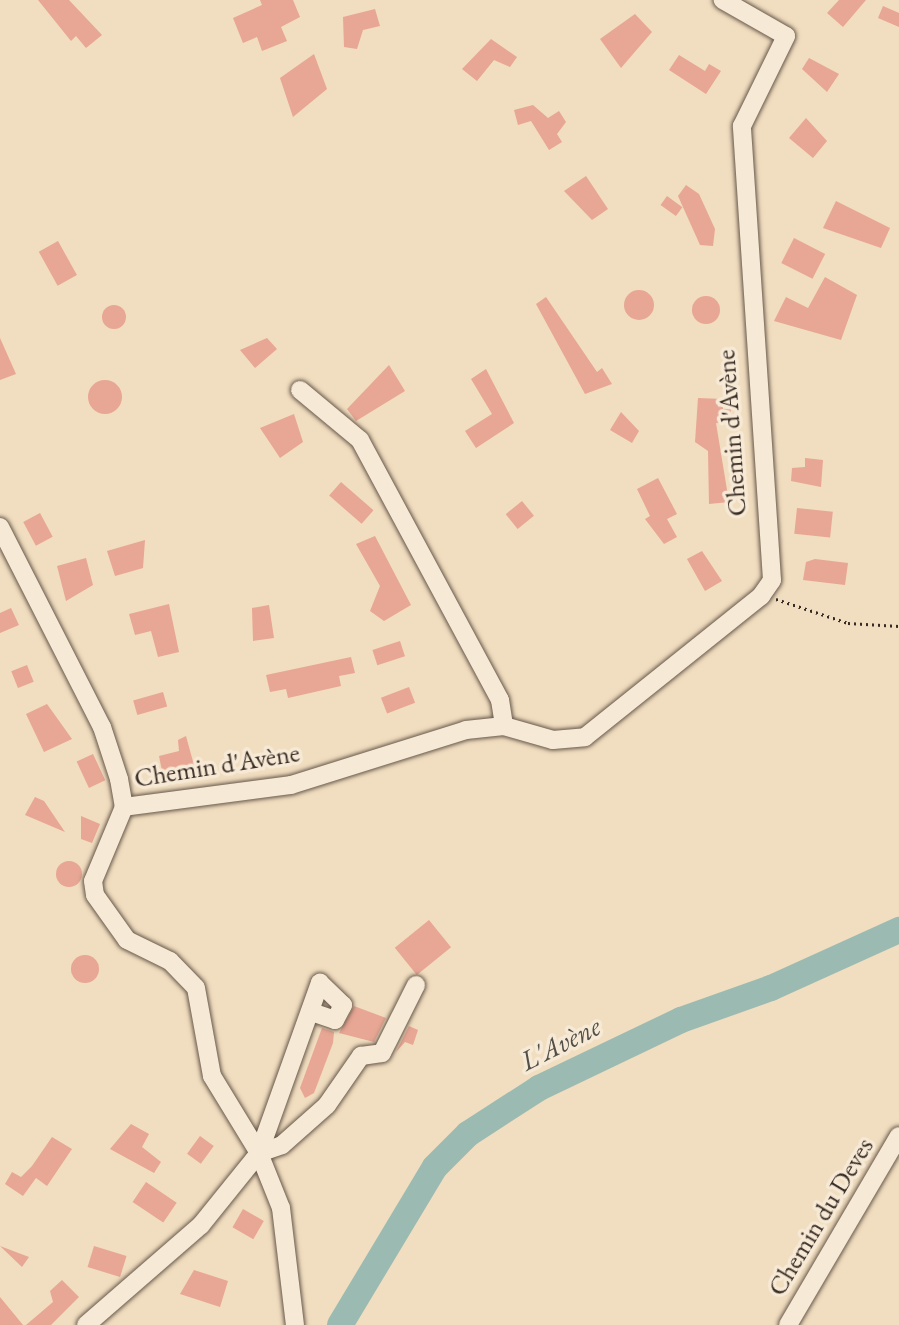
<!DOCTYPE html>
<meta charset="utf-8">
<style>
body{margin:0}
#map{position:relative;width:899px;height:1325px;overflow:hidden;background:#f1ddbf;font-family:"EB Garamond",serif}
div>[style]{position:absolute}
.river>*{height:26px;margin:-13px;padding:0 13px;transform-origin:13px;border-radius:13px;background:#9bbbb2}
.building>*{inset:0;background:#e8a694;transform-origin:0 0}
.round{border-radius:50%}
.path>*{height:3px;margin-top:-1.5px;transform-origin:0;background:repeating-linear-gradient(90deg,#382b24 0 2px,transparent 0 6px)}
.roads{filter:drop-shadow(0 0 2px #66584b) drop-shadow(0 0 2px #66584b)}
.minor>*{height:18px;margin:-9px;padding:0 9px;transform-origin:9px;border-radius:9px;background:#f6e9d5}
span{translate:-50% -50%;white-space:nowrap;text-align:center;line-height:1.15;-webkit-text-stroke:7px #f6e9d5;paint-order:stroke}
.street-label{font-size:26px;color:#382b24}
.water-label{font-size:28px;color:#514f48;font-style:italic}
</style>
<div id="map">
<div class="river">
<i style="left:340px;top:1325px;width:184px;rotate:-59deg"></i>
<i style="left:435px;top:1167px;width:47px;rotate:-45deg"></i>
<i style="left:468px;top:1134px;width:85px;rotate:-32.9deg"></i>
<i style="left:539px;top:1088px;width:157px;rotate:-25.6deg"></i>
<i style="left:681px;top:1020px;width:96px;rotate:-19.6deg"></i>
<i style="left:771px;top:988px;width:141px;rotate:-24.4deg"></i>
</div>
<div class="building">
<i style="clip-path:polygon(38px 0,69px 0,102px 35px,86px 48px,76px 36px,71px 41px)"></i>
<i style="clip-path:polygon(260px 0,293px 0,300px 17px,281px 27px,287px 41px,262px 51px,257px 37px,243px 43px,233px 18px,262px 5px)"></i>
<i style="clip-path:polygon(839px 0,866px 0,843px 27px,827px 13px)"></i>
<i style="clip-path:polygon(883px 6px,899px 13px,899px 27px,878px 18px)"></i>
<i style="clip-path:polygon(375px 9px,380px 26px,363px 30px,357px 49px,344px 47px,343px 17px)"></i>
<i style="clip-path:polygon(635px 14px,652px 32px,621px 68px,600px 39px)"></i>
<i style="clip-path:polygon(491px 39px,517px 57px,510px 67px,494px 60px,477px 81px,462px 69px)"></i>
<i style="clip-path:polygon(314px 54px,327px 89px,293px 117px,280px 78px)"></i>
<i style="clip-path:polygon(679px 55px,705px 71px,709px 64px,721px 71px,706px 94px,669px 70px)"></i>
<i style="clip-path:polygon(809px 58px,839px 74px,827px 92px,802px 69px)"></i>
<i style="clip-path:polygon(533px 105px,548px 118px,559px 111px,566px 122px,557px 134px,562px 142px,549px 150px,531px 121px,518px 125px,514px 110px)"></i>
<i style="clip-path:polygon(806px 118px,827px 141px,813px 158px,789px 138px)"></i>
<i style="clip-path:polygon(586px 176px,608px 209px,592px 220px,564px 191px)"></i>
<i style="clip-path:polygon(686px 185px,699px 194px,715px 229px,713px 246px,700px 245px,678px 196px)"></i>
<i style="left:667px;top:196px;width:19px;height:11px;rotate:36deg"></i>
<i style="clip-path:polygon(836px 201px,890px 228px,881px 248px,823px 228px)"></i>
<i style="left:794px;top:238px;width:35px;height:28px;rotate:27deg"></i>
<i style="left:58px;top:241px;width:39px;height:22px;rotate:61deg"></i>
<i style="clip-path:polygon(825px 277px,857px 295px,841px 340px,774px 321px,786px 297px,808px 308px)"></i>
<i class="round" style="left:624px;top:290px;width:30px;height:30px"></i>
<i class="round" style="left:692px;top:296px;width:28px;height:28px"></i>
<i style="clip-path:polygon(546px 297px,597px 372px,602px 368px,612px 384px,585px 394px,536px 304px)"></i>
<i class="round" style="left:102px;top:305px;width:24px;height:24px"></i>
<i style="clip-path:polygon(0 338px,16px 374px,0 380px)"></i>
<i style="clip-path:polygon(267px 338px,277px 349px,255px 368px,240px 350px)"></i>
<i style="clip-path:polygon(389px 365px,405px 391px,356px 421px,347px 409px)"></i>
<i style="clip-path:polygon(486px 369px,514px 423px,476px 448px,465px 431px,492px 414px,471px 379px)"></i>
<i class="round" style="left:88px;top:380px;width:34px;height:34px"></i>
<i style="clip-path:polygon(698px 398px,723px 399px,723px 409px,731px 409px,730px 424px,716px 423px,729px 502px,709px 504px,708px 451px,695px 442px)"></i>
<i style="clip-path:polygon(621px 412px,639px 431px,632px 443px,610px 430px)"></i>
<i style="clip-path:polygon(294px 414px,303px 442px,280px 458px,260px 428px)"></i>
<i style="clip-path:polygon(805px 458px,823px 460px,821px 487px,791px 481px,792px 468px,805px 467px)"></i>
<i style="clip-path:polygon(658px 478px,677px 514px,667px 519px,677px 537px,664px 544px,645px 519px,650px 516px,637px 489px)"></i>
<i style="left:341px;top:482px;width:43px;height:18px;rotate:41deg"></i>
<i style="left:522px;top:501px;width:19px;height:21px;rotate:51deg"></i>
<i style="left:797px;top:508px;width:36px;height:26px;rotate:6deg"></i>
<i style="left:40px;top:513px;width:27px;height:19px;rotate:62deg"></i>
<i style="clip-path:polygon(375px 536px,411px 605px,384px 621px,370px 611px,380px 586px,356px 544px)"></i>
<i style="clip-path:polygon(145px 540px,143px 568px,115px 576px,107px 551px)"></i>
<i style="clip-path:polygon(702px 551px,722px 581px,705px 591px,687px 559px)"></i>
<i style="clip-path:polygon(86px 558px,93px 585px,66px 601px,57px 566px)"></i>
<i style="clip-path:polygon(815px 559px,848px 563px,845px 585px,803px 580px,806px 562px)"></i>
<i style="clip-path:polygon(169px 604px,179px 652px,158px 657px,151px 631px,135px 635px,129px 614px)"></i>
<i style="clip-path:polygon(269px 605px,274px 638px,253px 641px,252px 608px)"></i>
<i style="clip-path:polygon(11px 608px,19px 625px,0 633px,0 613px)"></i>
<i style="left:400px;top:641px;width:16px;height:29px;rotate:72deg"></i>
<i style="clip-path:polygon(351px 657px,355px 673px,339px 676px,341px 686px,288px 698px,286px 689px,270px 692px,266px 675px)"></i>
<i style="left:27px;top:665px;width:18px;height:17px;rotate:68deg"></i>
<i style="left:409px;top:687px;width:17px;height:30px;rotate:69deg"></i>
<i style="left:163px;top:692px;width:15px;height:31px;rotate:74deg"></i>
<i style="clip-path:polygon(47px 704px,72px 739px,44px 752px,26px 714px)"></i>
<i style="clip-path:polygon(186px 736px,197px 776px,164px 781px,159px 756px,179px 751px,178px 740px)"></i>
<i style="left:93px;top:754px;width:29px;height:18px;rotate:65deg"></i>
<i style="clip-path:polygon(35px 797px,44px 801px,65px 832px,25px 815px)"></i>
<i style="clip-path:polygon(81px 816px,100px 824px,92px 843px,81px 839px)"></i>
<i class="round" style="left:56px;top:861px;width:26px;height:26px"></i>
<i style="left:429px;top:920px;width:35px;height:44px;rotate:51deg"></i>
<i class="round" style="left:71px;top:955px;width:28px;height:28px"></i>
<i style="clip-path:polygon(354px 1006px,386px 1018px,374px 1042px,339px 1033px)"></i>
<i style="clip-path:polygon(409px 1026px,418px 1030px,413px 1045px,405px 1042px,396px 1052px)"></i>
<i style="clip-path:polygon(322px 1028px,334px 1032px,333px 1043px,314px 1093px,305px 1098px,300px 1088px)"></i>
<i style="clip-path:polygon(131px 1124px,149px 1134px,142px 1147px,161px 1162px,154px 1173px,110px 1149px)"></i>
<i style="left:200px;top:1136px;width:17px;height:22px;rotate:36deg"></i>
<i style="clip-path:polygon(52px 1137px,72px 1149px,47px 1186px,36px 1178px,23px 1196px,5px 1184px,12px 1172px,21px 1177px,32px 1166px)"></i>
<i style="left:146px;top:1182px;width:37px;height:24px;rotate:34deg"></i>
<i style="left:243px;top:1209px;width:24px;height:21px;rotate:30deg"></i>
<i style="clip-path:polygon(0 1246px,29px 1257px,22px 1267px)"></i>
<i style="left:94px;top:1246px;width:34px;height:22px;rotate:17deg"></i>
<i style="clip-path:polygon(194px 1270px,228px 1281px,220px 1307px,180px 1294px)"></i>
<i style="clip-path:polygon(62px 1280px,79px 1297px,51px 1325px,26px 1325px,53px 1302px,50px 1291px)"></i>
<i style="clip-path:polygon(0 1297px,23px 1325px,0 1325px)"></i>
</div>
<div class="path">
<i style="left:776px;top:599px;width:76px;rotate:18.4deg"></i>
<i style="left:848px;top:623px;width:51px;rotate:3.4deg"></i>
</div>
<div class="roads">
<div class="minor">
<i style="left:300px;top:390px;width:78px;rotate:39.8deg"></i>
<i style="left:360px;top:440px;width:295px;rotate:61.7deg"></i>
<i style="left:500px;top:700px;width:26px;rotate:81deg"></i>
<i style="left:0;top:527px;width:225px;rotate:63deg"></i>
<i style="left:102px;top:727px;width:55px;rotate:71.9deg"></i>
<i style="left:119px;top:779px;width:28px;rotate:80deg"></i>
<i style="left:124px;top:807px;width:80px;rotate:112.7deg"></i>
<i style="left:93px;top:881px;width:14px;rotate:82deg"></i>
<i style="left:95px;top:895px;width:55px;rotate:54.6deg"></i>
<i style="left:127px;top:940px;width:48px;rotate:26deg"></i>
<i style="left:170px;top:961px;width:37px;rotate:46deg"></i>
<i style="left:196px;top:988px;width:89px;rotate:79.7deg"></i>
<i style="left:212px;top:1076px;width:90px;rotate:58.6deg"></i>
<i style="left:259px;top:1153px;width:59px;rotate:68.2deg"></i>
<i style="left:281px;top:1208px;width:118px;rotate:83.2deg"></i>
<i style="left:124px;top:807px;width:168px;rotate:-7.5deg"></i>
<i style="left:291px;top:785px;width:183px;rotate:-17.4deg"></i>
<i style="left:466px;top:730px;width:38px;rotate:-6deg"></i>
<i style="left:504px;top:726px;width:51px;rotate:15.9deg"></i>
<i style="left:553px;top:740px;width:32px;rotate:-5deg"></i>
<i style="left:585px;top:737px;width:226px;rotate:-38.7deg"></i>
<i style="left:761px;top:596px;width:19px;rotate:-55deg"></i>
<i style="left:772px;top:580px;width:455px;rotate:-93.8deg"></i>
<i style="left:742px;top:126px;width:100px;rotate:-63.9deg"></i>
<i style="left:786px;top:36px;width:73px;rotate:-150.3deg"></i>
<i style="left:259px;top:1153px;width:24px;rotate:-19deg"></i>
<i style="left:282px;top:1145px;width:60px;rotate:-41.6deg"></i>
<i style="left:327px;top:1105px;width:60px;rotate:-55.2deg"></i>
<i style="left:361px;top:1056px;width:21px;rotate:-8deg"></i>
<i style="left:382px;top:1053px;width:76px;rotate:-63.4deg"></i>
<i style="left:86px;top:1325px;width:152px;rotate:-41deg"></i>
<i style="left:201px;top:1225px;width:92px;rotate:-51.1deg"></i>
<i style="left:259px;top:1153px;width:181px;rotate:-70.3deg"></i>
<i style="left:320px;top:983px;width:32px;rotate:44deg"></i>
<i style="left:343px;top:1005px;width:17px;rotate:118deg"></i>
<i style="left:335px;top:1020px;width:24px;rotate:-161deg"></i>
<i style="left:788px;top:1325px;width:219px;rotate:-59.6deg"></i>
</div>
</div>
<div class="street-label">
<span style="left:732px;top:433px;rotate:-94deg">Chemin d'Avène</span>
<span style="left:217px;top:766px;rotate:-9deg">Chemin d'Avène</span>
<span style="left:821px;top:1217px;rotate:-59deg">Chemin du Deves</span>
</div>
<div class="water-label">
<span style="left:560px;top:1043px;rotate:-27deg">L'Avène</span>
</div>
</div>
